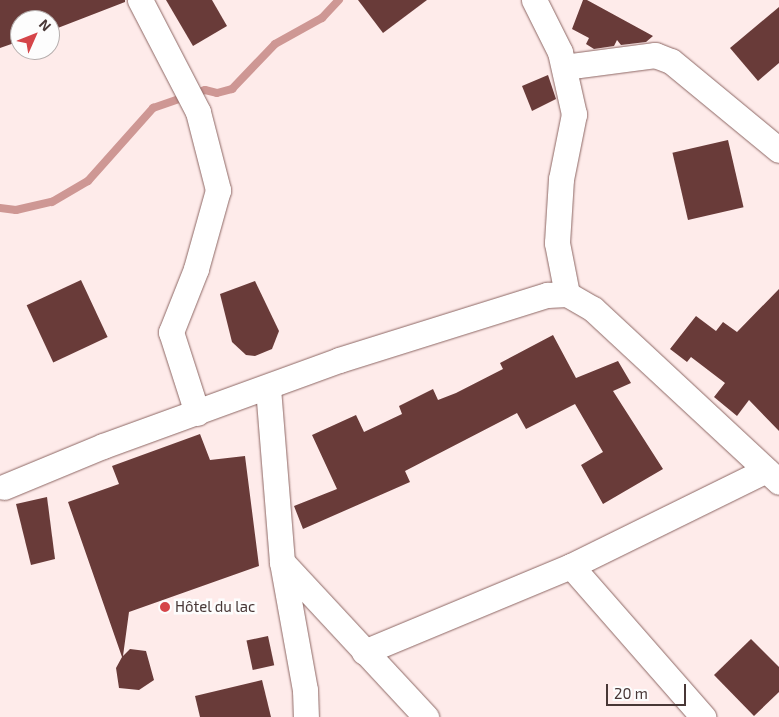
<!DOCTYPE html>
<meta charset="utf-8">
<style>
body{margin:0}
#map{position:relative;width:779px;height:717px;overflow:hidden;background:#feebea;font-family:"Exo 2",sans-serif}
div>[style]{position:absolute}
.stream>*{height:8px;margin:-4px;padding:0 4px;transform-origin:4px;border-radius:4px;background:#ce9794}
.building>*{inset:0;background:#693b39;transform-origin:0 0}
.roads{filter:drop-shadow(0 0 1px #8d6764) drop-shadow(0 0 1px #8d6764)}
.street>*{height:25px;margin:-12.5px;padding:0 12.5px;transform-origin:12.5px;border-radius:12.5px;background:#fff}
.dots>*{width:14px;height:14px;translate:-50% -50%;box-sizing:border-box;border:2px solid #fdfdfd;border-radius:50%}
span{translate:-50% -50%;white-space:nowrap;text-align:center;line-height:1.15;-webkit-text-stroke:5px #fdfdfd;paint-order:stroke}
.poi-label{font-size:15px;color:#483736}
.left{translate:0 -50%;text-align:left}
.north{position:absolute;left:10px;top:10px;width:50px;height:50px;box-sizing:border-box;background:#fdfdfd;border:1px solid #b5aead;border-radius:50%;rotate:46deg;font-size:14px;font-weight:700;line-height:20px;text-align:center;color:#483736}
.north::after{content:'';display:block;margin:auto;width:18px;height:22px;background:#d54549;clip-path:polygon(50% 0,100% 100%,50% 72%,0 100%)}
.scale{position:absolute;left:606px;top:684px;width:80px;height:22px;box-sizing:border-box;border:2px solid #483736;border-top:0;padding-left:6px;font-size:15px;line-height:18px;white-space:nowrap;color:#483736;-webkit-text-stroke:4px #fdfdfd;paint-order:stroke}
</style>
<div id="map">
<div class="stream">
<i style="left:0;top:208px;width:16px;rotate:7deg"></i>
<i style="left:16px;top:210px;width:37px;rotate:-13deg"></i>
<i style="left:52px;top:202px;width:42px;rotate:-30.3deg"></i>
<i style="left:88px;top:181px;width:98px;rotate:-48.3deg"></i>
<i style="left:153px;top:108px;width:55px;rotate:-19.1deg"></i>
<i style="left:205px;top:90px;width:12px;rotate:14deg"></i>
<i style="left:217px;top:93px;width:16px;rotate:-15deg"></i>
<i style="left:232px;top:89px;width:62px;rotate:-46.3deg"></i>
<i style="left:275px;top:44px;width:54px;rotate:-29deg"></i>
<i style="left:322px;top:18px;width:25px;rotate:-47deg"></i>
</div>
<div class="building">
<i style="clip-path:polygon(0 0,125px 0,125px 2px,50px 31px,50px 20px,20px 20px,20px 41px,0 48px)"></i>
<i style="clip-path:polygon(166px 0,212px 0,227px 26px,193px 46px)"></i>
<i style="clip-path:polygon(358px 0,427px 0,383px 33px)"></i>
<i style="clip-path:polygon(583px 0,587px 0,653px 36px,646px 42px,621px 45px,617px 40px,614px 46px,594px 49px,586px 44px,589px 38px,572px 29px)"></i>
<i style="clip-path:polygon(779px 7px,779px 63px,758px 81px,730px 48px)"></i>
<i style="clip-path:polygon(548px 75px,556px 99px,532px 111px,522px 86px)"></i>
<i style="left:728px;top:140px;width:69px;height:57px;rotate:77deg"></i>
<i style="left:81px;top:280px;width:63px;height:60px;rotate:65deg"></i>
<i style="clip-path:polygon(255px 281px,279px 331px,272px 349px,255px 356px,246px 355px,232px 342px,220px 294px)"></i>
<i style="clip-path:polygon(779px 289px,779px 431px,749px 400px,737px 416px,714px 397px,725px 383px,691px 357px,687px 362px,670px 349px,696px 316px,716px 331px,723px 322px,737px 332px)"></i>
<i style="clip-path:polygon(553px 335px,576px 378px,618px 361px,631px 383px,613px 391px,663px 469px,603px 504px,581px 465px,603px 452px,575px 404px,526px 429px,517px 413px,405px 471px,410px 482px,303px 529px,294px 506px,337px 489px,312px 435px,356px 415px,364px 432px,402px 414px,399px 406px,433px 389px,438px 400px,456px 393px,503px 369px,500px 363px)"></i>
<i style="clip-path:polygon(200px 434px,210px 460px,245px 456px,259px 566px,129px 612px,123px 656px,130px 649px,146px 651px,154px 680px,139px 690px,119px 688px,116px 668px,122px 657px,68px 502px,119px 484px,112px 466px)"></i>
<i style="clip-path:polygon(47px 497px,55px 559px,31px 565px,16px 504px)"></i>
<i style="left:268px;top:636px;width:30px;height:22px;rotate:78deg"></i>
<i style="clip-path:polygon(751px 639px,779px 667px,779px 692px,754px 716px,714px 675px)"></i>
<i style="clip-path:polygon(262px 680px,271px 717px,200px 717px,195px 696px)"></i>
</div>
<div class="roads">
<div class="street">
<i style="left:140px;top:0;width:126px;rotate:62.6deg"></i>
<i style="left:198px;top:112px;width:81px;rotate:75.6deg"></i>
<i style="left:218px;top:190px;width:82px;rotate:105.6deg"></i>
<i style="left:196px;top:269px;width:68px;rotate:111.6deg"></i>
<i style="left:171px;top:332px;width:85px;rotate:72.2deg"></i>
<i style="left:534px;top:0;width:58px;rotate:63.4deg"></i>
<i style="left:560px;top:52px;width:64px;rotate:77.3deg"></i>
<i style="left:574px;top:114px;width:66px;rotate:101.3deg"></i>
<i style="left:561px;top:179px;width:64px;rotate:93.6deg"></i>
<i style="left:557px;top:243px;width:52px;rotate:78.9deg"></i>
<i style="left:564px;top:67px;width:92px;rotate:-7.5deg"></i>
<i style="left:655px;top:55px;width:17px;rotate:21deg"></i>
<i style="left:671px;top:61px;width:140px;rotate:39.5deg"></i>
<i style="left:268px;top:388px;width:175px;rotate:85.4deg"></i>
<i style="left:282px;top:562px;width:130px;rotate:79.8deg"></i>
<i style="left:305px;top:690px;width:27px;rotate:88deg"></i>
<i style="left:4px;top:487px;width:107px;rotate:-22.5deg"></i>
<i style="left:103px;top:446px;width:251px;rotate:-20deg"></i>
<i style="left:339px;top:360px;width:218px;rotate:-17.4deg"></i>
<i style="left:547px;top:295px;width:20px;rotate:-3deg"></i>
<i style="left:567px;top:294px;width:30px;rotate:30deg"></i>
<i style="left:593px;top:309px;width:254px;rotate:42.9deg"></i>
<i style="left:282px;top:562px;width:212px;rotate:47.1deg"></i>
<i style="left:571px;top:566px;width:201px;rotate:48.8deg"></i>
<i style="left:364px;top:652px;width:224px;rotate:-22.6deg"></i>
<i style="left:571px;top:566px;width:217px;rotate:-26.2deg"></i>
</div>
</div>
<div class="dots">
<i style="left:165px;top:607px;background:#d54549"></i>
</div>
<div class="poi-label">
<span class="left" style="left:175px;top:607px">Hôtel du lac</span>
</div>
<div class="north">N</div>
<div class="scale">20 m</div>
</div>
